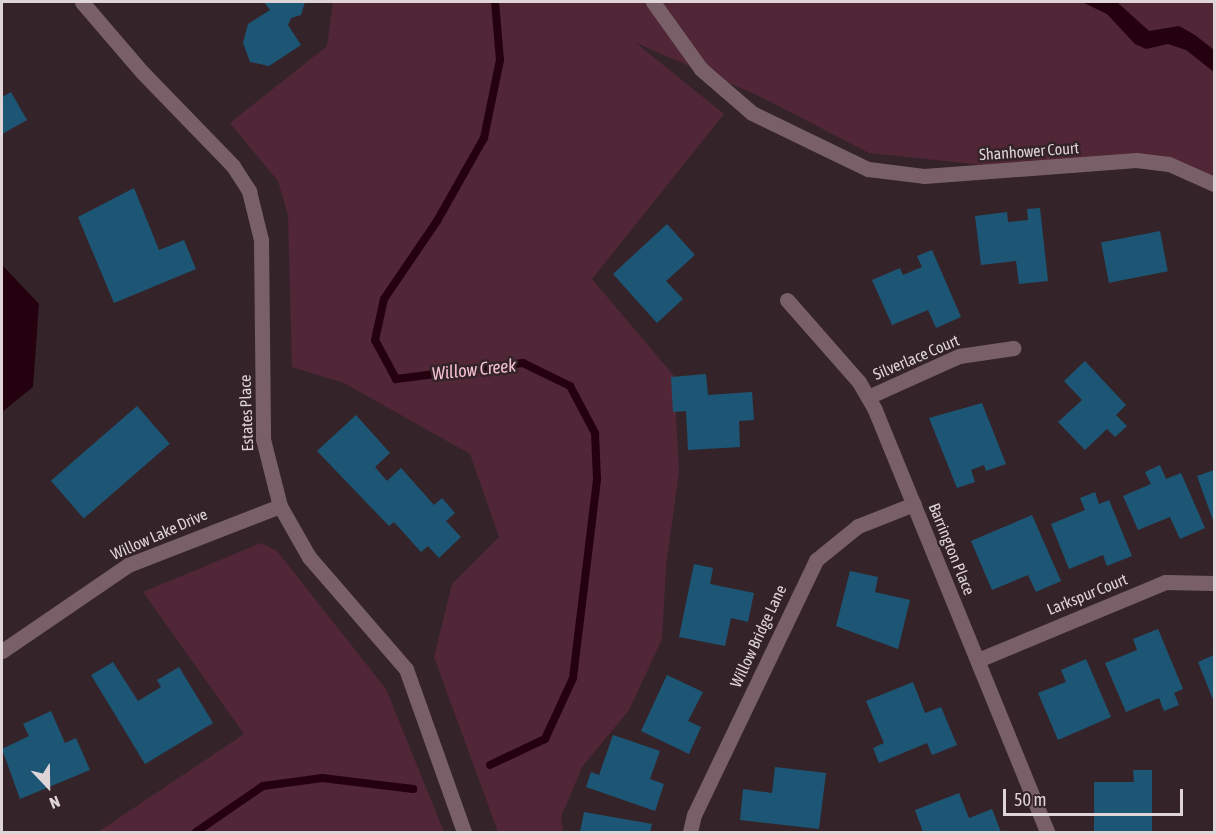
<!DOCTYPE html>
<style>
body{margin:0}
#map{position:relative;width:1216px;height:834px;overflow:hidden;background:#342429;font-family:"Asap Condensed",sans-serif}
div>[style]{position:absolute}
.green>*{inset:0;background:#512636}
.water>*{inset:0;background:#25000e}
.stream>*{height:8px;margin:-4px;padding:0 4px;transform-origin:4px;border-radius:4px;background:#25000e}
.building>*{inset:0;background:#1d5674;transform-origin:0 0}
.minor>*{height:15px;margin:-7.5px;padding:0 7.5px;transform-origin:7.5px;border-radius:7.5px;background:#796068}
span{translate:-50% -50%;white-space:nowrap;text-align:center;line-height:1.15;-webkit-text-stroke:5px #342429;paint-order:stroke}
.street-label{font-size:16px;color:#dfd5d8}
.water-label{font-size:18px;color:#f7c2d3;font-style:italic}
.frame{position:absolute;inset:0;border:3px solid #dfd5d8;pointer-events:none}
.north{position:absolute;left:18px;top:756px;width:60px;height:60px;-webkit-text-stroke:4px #342429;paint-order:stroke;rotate:158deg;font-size:16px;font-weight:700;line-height:24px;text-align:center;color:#dfd5d8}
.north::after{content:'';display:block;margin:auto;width:21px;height:27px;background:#dfd5d8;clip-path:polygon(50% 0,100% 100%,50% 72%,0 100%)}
.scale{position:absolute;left:1003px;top:789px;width:180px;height:27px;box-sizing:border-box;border:3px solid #dfd5d8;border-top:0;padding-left:8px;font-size:18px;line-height:21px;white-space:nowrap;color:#dfd5d8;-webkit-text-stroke:4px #342429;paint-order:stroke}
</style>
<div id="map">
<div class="green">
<i style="clip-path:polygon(333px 2px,1214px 2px,1214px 184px,1136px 160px,1031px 170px,869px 153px,759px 96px,636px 43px,724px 114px,592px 279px,674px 376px,679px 472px,666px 566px,662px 639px,629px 710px,582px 767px,561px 817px,563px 832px,498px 832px,434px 657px,452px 584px,499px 537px,470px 454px,344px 383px,292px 367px,288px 215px,278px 181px,230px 123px,327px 46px)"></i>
<i style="clip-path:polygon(261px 543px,277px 551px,386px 689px,444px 832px,98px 832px,244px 734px,143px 592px)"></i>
</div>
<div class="water">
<i style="clip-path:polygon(1082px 2px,1117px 2px,1149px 31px,1179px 26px,1195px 35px,1214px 50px,1214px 72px,1186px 50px,1168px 44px,1146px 49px,1135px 44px,1107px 14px)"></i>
<i style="clip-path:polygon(2px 265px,39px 304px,33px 387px,2px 412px)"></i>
</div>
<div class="stream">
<i style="left:490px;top:765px;width:61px;rotate:-25.3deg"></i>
<i style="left:545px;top:739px;width:67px;rotate:-65.3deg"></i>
<i style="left:573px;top:678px;width:200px;rotate:-83.1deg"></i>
<i style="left:597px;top:479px;width:46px;rotate:-92.5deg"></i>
<i style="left:595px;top:433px;width:53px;rotate:-118deg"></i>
<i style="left:570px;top:386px;width:52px;rotate:-153.9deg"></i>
<i style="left:523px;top:363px;width:128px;rotate:172.8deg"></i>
<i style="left:396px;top:379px;width:44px;rotate:-118.3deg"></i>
<i style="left:375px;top:340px;width:42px;rotate:-77.6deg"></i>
<i style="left:384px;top:299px;width:94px;rotate:-55.8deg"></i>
<i style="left:437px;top:221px;width:95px;rotate:-60.5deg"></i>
<i style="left:484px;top:138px;width:80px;rotate:-78.4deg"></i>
<i style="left:500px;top:60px;width:58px;rotate:-94.9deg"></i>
<i style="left:196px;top:832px;width:81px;rotate:-34.5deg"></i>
<i style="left:263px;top:786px;width:60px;rotate:-7.7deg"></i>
<i style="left:322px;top:778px;width:92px;rotate:6.9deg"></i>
</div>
<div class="building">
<i style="clip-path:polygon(264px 2px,305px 2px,301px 15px,291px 18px,288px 25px,301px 45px,269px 66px,250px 62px,243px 43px,248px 24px,270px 10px)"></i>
<i style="clip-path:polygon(11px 92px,27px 120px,2px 134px,2px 97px)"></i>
<i style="clip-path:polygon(134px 188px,159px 250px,184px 240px,196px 269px,114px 303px,78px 217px)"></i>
<i style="clip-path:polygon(1040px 208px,1048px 281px,1019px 284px,1016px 261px,981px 265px,975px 216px,1007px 212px,1008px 222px,1028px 220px,1027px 209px)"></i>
<i style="clip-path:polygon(667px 224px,695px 255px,666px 281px,683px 299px,657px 323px,613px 274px)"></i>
<i style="left:1160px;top:231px;width:41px;height:60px;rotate:79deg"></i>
<i style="clip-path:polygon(932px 250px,961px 317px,936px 328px,928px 310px,892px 325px,872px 280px,900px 268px,903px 275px,922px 267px,917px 256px)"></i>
<i style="clip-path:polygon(1085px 361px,1126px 405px,1116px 415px,1127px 426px,1115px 437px,1107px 429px,1085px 450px,1058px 422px,1082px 400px,1064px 381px)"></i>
<i style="clip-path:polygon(706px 374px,708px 395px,752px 392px,754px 420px,739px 421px,740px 447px,688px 450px,686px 411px,673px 412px,671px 377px)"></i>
<i style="clip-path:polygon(982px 403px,1006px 464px,986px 471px,984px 465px,971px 470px,975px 482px,957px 488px,929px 418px)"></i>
<i style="left:137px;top:406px;width:50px;height:114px;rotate:49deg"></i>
<i style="clip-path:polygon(356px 415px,390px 453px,375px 467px,387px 481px,401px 468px,434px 505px,442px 498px,455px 513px,446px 521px,461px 537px,439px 558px,428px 546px,421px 552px,394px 522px,389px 526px,317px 451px)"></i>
<i style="clip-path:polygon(1160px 465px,1166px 479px,1181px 473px,1205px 528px,1180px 539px,1170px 517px,1138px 530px,1123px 496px,1151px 484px,1145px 472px)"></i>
<i style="clip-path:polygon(1214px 470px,1214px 523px,1197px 476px)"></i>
<i style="clip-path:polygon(1095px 492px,1099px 504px,1109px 500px,1132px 556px,1107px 566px,1103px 555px,1069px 569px,1051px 524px,1085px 510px,1080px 498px)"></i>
<i style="clip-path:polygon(1032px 515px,1061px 581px,1036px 592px,1028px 575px,992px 590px,971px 541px)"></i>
<i style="clip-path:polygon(694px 564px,713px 568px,710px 584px,754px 593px,748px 622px,731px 618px,725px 646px,679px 637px)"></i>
<i style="clip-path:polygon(850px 571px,878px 577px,875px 592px,910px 600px,898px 649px,836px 626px)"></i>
<i style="clip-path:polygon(1158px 629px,1183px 689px,1174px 693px,1179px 705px,1164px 711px,1159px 698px,1126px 712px,1105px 663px,1137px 650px,1133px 639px)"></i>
<i style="clip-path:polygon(1214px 655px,1214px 702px,1198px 662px)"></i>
<i style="clip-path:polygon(1086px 659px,1111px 717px,1058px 740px,1038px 693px,1066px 682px,1061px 670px)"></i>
<i style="clip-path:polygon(113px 662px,138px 701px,161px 687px,157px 680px,179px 667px,213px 723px,145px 764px,91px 675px)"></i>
<i style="clip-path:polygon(667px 675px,703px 692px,688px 721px,701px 727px,689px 754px,641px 731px)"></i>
<i style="clip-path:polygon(913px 682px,925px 713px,941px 707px,957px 745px,932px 755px,927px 743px,879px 763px,873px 748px,884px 743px,866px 701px)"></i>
<i style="clip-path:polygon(51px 711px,65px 743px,76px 738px,90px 770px,20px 799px,2px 749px,29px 736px,23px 724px)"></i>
<i style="clip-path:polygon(613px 735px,660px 751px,650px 779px,664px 784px,655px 811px,586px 787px,591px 772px,599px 775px)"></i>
<i style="clip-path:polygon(775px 767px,826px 773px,819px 829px,740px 820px,743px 789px,772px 793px)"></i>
<i style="clip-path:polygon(1133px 770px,1152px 770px,1152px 832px,1094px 831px,1094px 782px,1134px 782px)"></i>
<i style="clip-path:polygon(959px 793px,969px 818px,992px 809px,1001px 832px,923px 832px,915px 810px)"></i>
<i style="clip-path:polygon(584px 812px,652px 824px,650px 832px,580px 832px)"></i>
</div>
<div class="minor">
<i style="left:82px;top:2px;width:92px;rotate:49.4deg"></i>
<i style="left:142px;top:72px;width:131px;rotate:45.9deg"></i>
<i style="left:233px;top:166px;width:30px;rotate:57deg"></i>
<i style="left:249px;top:191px;width:50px;rotate:76.2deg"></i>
<i style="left:261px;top:240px;width:199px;rotate:89.4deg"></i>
<i style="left:263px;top:439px;width:69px;rotate:75.8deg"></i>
<i style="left:280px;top:506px;width:59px;rotate:60.4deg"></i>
<i style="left:309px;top:557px;width:148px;rotate:49.1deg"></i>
<i style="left:406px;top:669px;width:173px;rotate:70.4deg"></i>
<i style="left:653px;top:2px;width:82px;rotate:54.4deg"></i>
<i style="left:701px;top:69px;width:67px;rotate:40.8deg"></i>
<i style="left:752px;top:113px;width:129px;rotate:25.8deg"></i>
<i style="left:868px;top:169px;width:56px;rotate:7.1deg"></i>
<i style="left:924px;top:176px;width:213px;rotate:-4.3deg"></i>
<i style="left:1136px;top:160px;width:33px;rotate:7deg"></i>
<i style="left:1169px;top:164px;width:49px;rotate:24deg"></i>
<i style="left:787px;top:300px;width:109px;rotate:48.7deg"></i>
<i style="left:859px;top:382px;width:32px;rotate:60deg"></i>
<i style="left:875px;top:410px;width:456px;rotate:67.8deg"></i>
<i style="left:868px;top:397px;width:100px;rotate:-24.3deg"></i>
<i style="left:959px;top:356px;width:55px;rotate:-8.4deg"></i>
<i style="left:2px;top:651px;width:153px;rotate:-34.3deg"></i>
<i style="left:128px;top:565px;width:163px;rotate:-21.2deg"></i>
<i style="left:978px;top:660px;width:203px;rotate:-22.6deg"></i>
<i style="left:1165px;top:582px;width:49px;rotate:1.2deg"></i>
<i style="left:690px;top:832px;width:17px;rotate:-77deg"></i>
<i style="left:694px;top:815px;width:283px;rotate:-64.4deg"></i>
<i style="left:816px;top:560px;width:54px;rotate:-39deg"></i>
<i style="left:858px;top:526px;width:60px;rotate:-21.4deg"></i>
</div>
<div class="street-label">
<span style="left:1029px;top:151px;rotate:-4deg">Shanhower Court</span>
<span style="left:916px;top:357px;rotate:-23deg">Silverlace Court</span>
<span style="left:246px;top:413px;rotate:-92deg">Estates Place</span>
<span style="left:159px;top:534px;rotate:-24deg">Willow Lake Drive</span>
<span style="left:952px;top:549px;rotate:68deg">Barrington Place</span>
<span style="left:1087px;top:594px;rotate:-22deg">Larkspur Court</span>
<span style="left:758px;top:636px;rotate:-65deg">Willow Bridge Lane</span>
</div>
<div class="water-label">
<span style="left:474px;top:370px;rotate:-6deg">Willow Creek</span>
</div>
<div class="frame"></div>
<div class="north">N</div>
<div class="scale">50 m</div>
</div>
